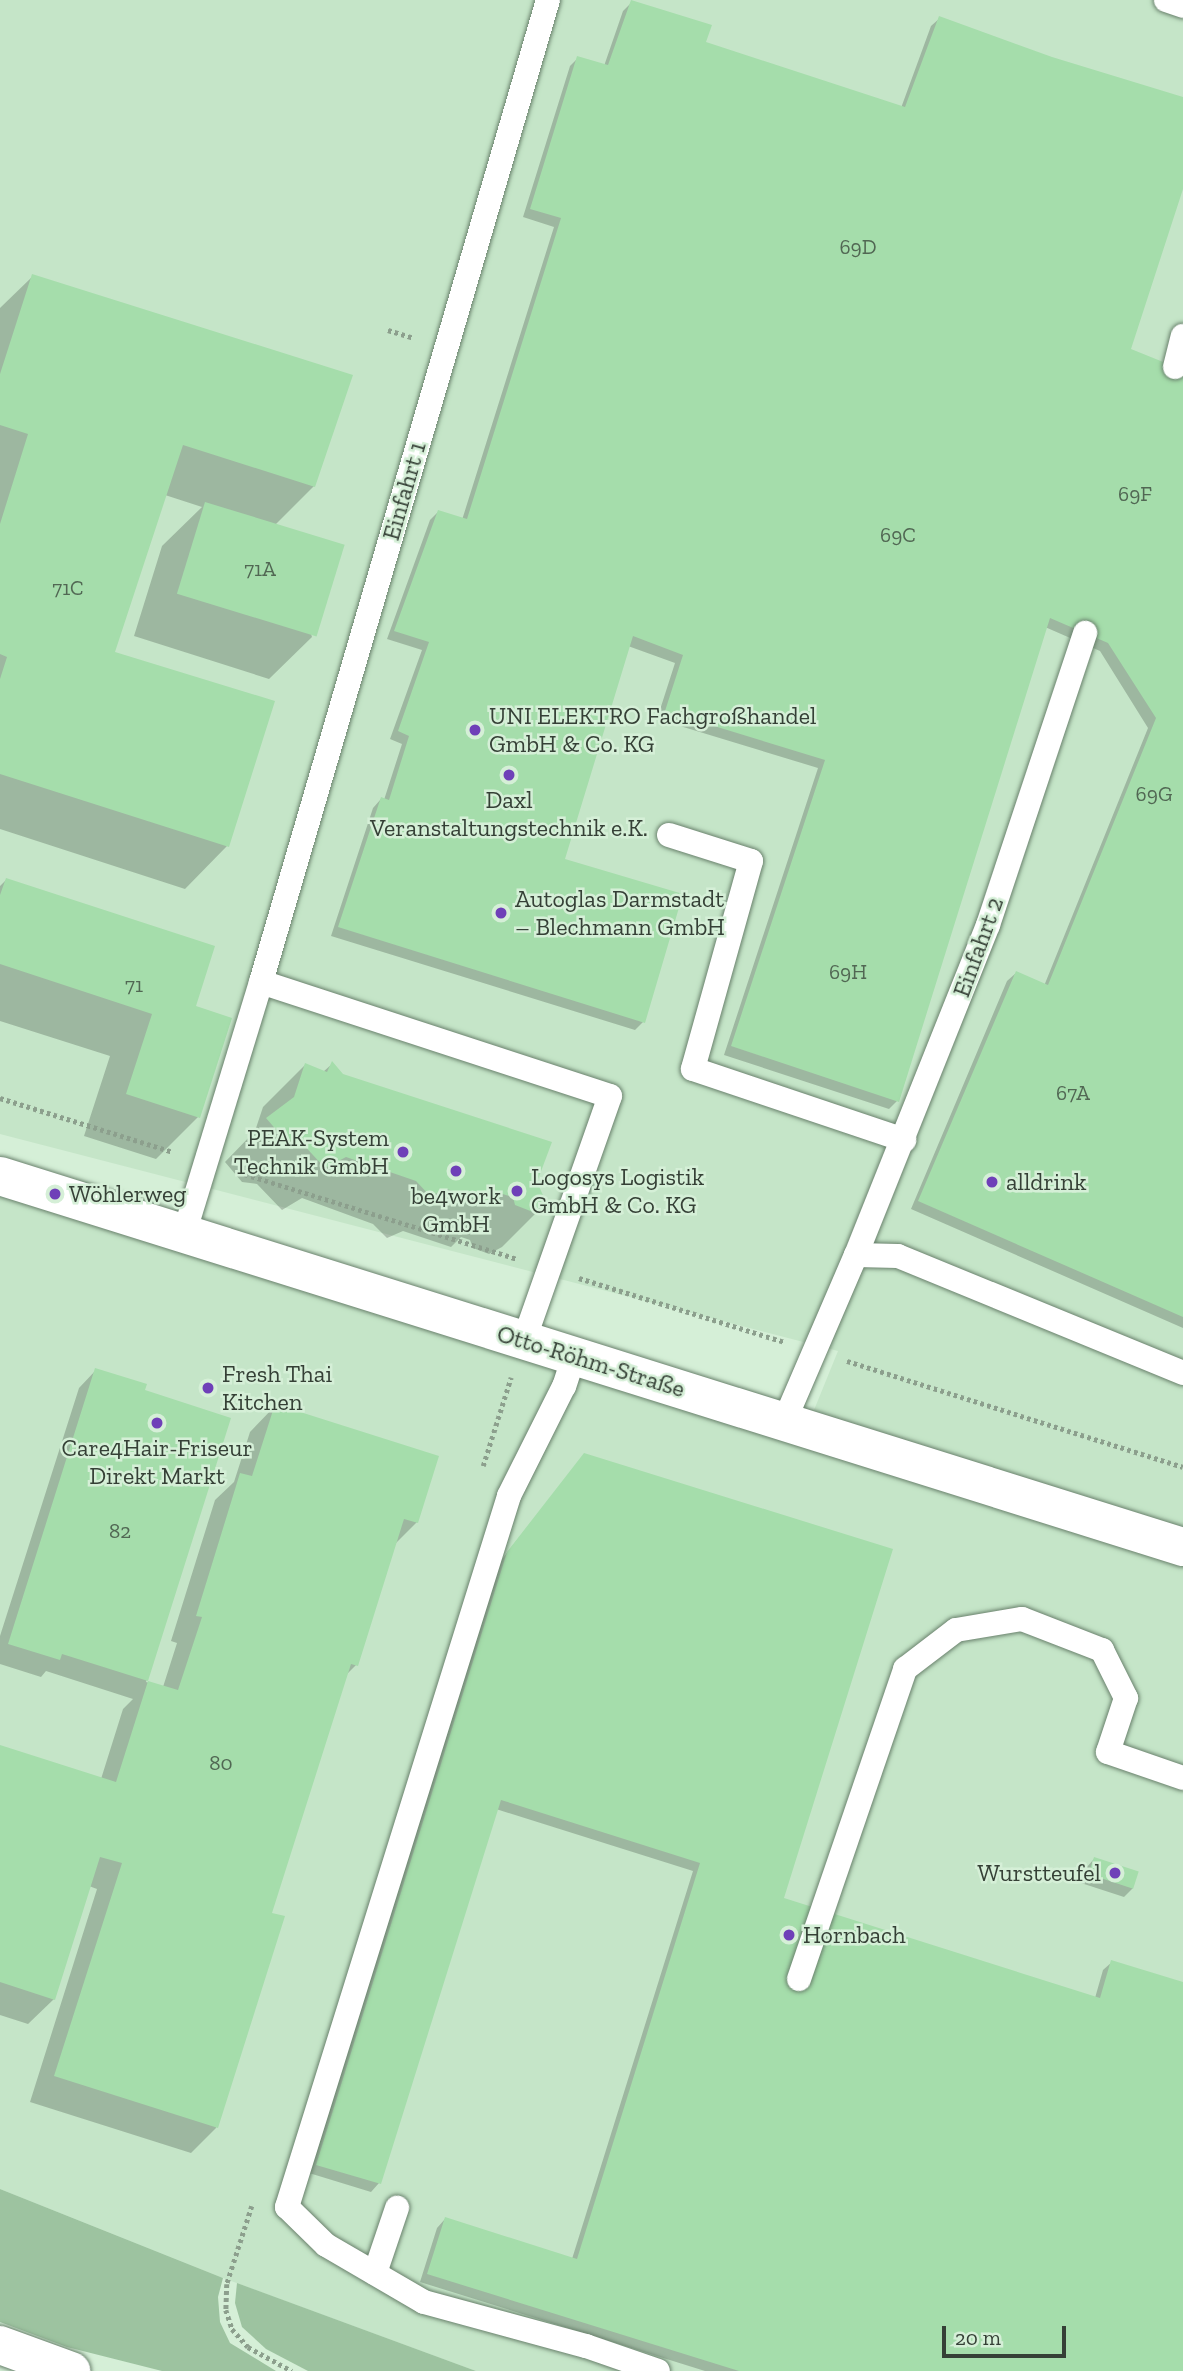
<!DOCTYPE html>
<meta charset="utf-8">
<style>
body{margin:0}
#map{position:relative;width:1183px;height:2371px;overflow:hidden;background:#d5efd7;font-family:"Zilla Slab",serif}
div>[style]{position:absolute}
.built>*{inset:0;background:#c5e5c8}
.green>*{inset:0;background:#9dc3a0}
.shadow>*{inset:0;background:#0003}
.building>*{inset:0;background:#a5ddab;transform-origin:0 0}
.path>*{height:4.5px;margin-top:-2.25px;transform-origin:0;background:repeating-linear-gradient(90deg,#8c9f8d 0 3.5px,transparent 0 7px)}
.roads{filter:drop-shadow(0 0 2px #69816c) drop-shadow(0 0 2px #69816c)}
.service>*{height:24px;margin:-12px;padding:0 12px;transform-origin:12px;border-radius:12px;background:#fff}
.tertiary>*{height:38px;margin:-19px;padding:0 19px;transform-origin:19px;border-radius:19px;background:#fff}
.secondary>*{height:38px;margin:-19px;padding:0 19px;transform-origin:19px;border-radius:19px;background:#fff}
.dots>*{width:19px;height:19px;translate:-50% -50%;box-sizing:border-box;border:4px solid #d5efd7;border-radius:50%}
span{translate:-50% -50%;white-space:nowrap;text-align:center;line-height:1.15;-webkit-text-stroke:5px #d5efd7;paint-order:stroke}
.number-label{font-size:21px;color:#516753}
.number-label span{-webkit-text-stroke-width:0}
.street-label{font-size:24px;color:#354036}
.poi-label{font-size:24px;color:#354036}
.left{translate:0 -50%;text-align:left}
.right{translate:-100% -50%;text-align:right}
.scale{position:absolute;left:942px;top:2326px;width:124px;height:32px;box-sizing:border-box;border:4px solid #354036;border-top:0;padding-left:9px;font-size:21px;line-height:24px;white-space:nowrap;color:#354036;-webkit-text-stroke:5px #d5efd7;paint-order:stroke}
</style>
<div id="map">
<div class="built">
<i style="clip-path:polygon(0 0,1183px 0,1183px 2371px,476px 2371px,223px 2278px,0 2189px,0 1162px,814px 1410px,838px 1351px,0 1134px)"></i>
</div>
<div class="green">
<i style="clip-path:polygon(0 2189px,223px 2278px,218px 2297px,220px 2322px,230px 2343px,276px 2371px,162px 2371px,67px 2347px,0 2322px)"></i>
<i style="clip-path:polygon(237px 2283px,476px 2371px,308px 2371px,266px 2349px,242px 2327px,235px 2303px)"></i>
</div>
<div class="shadow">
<i style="clip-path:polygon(632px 2px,704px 43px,901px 108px,931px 26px,940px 18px,1051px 58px,1183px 99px,1183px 183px,1128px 350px,1183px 371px,1183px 1328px,911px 1209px,1007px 981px,1016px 973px,1044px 986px,1148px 728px,1100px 651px,1045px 627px,897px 1101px,889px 1109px,724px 1055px,818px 768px,657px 719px,675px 663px,628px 646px,563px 860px,643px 1022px,635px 1030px,331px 936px,373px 808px,381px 799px,384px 800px,402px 744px,390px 739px,422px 650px,387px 639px,430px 520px,438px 512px,462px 520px,554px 227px,523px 217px,570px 66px,578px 58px,604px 66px,623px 11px)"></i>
<i style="clip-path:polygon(33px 276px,314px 486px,275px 525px,312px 637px,269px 679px,134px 636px,162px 546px,202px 507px,165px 495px,113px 653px,227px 846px,185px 889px,0 829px,0 308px)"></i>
<i style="clip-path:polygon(6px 880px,194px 1007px,198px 1117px,156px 1159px,84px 1136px,110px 1056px,0 1021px,0 886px)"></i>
<i style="clip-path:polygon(332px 1064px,342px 1075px,535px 1182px,545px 1204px,502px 1247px,489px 1254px,473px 1248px,470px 1240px,461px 1237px,451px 1247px,403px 1231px,387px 1238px,373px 1224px,302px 1198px,282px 1210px,257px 1184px,242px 1182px,225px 1162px,255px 1131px,263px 1107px,305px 1065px,323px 1072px)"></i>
<i style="clip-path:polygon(96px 1370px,143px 1391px,229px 1419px,146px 1682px,163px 1687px,177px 1643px,171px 1641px,215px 1500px,234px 1482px,250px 1432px,275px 1406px,417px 1522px,395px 1544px,356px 1665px,345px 1676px,270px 1914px,283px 1918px,216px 2128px,191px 2153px,30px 2102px,97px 1889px,89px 1886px,54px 1999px,28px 2024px,0 2015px,0 1747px,101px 1779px,123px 1709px,133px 1699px,46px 1671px,41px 1677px,0 1664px,0 1636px,79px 1388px)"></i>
<i style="clip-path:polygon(584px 1455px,782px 1900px,1095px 1998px,1103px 1970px,1112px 1962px,1183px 1984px,1183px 2371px,705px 2371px,420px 2282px,437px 2228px,445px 2219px,572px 2259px,693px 1871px,496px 1809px,379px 2183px,371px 2192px,309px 2173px,499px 1563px)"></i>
<i style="clip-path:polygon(1094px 1859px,1133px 1888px,1124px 1897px,1081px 1883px,1086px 1868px)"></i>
</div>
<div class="building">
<i style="clip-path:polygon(631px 0,712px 25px,706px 42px,905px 107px,939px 16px,1052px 57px,1183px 97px,1183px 189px,1131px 349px,1183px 370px,1183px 1317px,918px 1201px,1016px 971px,1048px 985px,1156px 718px,1108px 643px,1050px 618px,899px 1102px,731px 1046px,825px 760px,665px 711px,683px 655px,633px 636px,565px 859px,683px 894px,645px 1023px,338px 927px,381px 797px,389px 800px,409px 736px,398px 731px,429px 642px,394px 631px,438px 510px,467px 519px,561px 218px,530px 209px,577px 56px,608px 65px)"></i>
<i style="clip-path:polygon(32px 274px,353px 375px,315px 487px,183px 445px,115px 652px,275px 701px,229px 847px,0 774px,0 679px,7px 657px,0 654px,0 524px,28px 434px,0 425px,0 374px)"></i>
<i style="left:205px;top:502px;width:146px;height:96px;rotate:17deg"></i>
<i style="clip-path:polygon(6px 878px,215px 946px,196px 1006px,232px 1018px,200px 1118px,126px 1094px,152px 1014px,0 964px,0 895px)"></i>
<i style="clip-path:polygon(332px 1061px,343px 1074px,552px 1142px,537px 1182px,547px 1204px,533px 1212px,515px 1205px,513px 1197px,499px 1193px,495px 1205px,447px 1189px,430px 1196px,416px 1181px,346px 1157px,325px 1168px,300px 1141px,285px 1140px,266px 1118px,294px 1097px,305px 1063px,327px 1072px)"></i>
<i style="clip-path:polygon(95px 1368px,147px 1384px,145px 1390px,231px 1418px,148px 1681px,62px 1654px,60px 1660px,8px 1644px)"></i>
<i style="clip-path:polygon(275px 1404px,439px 1456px,418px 1523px,404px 1519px,358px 1666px,351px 1664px,272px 1913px,285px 1916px,218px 2128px,54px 2076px,122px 1863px,100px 1857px,55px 2000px,0 1982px,0 1745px,116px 1782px,148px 1681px,178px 1690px,202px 1617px,196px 1616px,240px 1473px,252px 1476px)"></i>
<i style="clip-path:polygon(584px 1453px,893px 1549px,784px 1898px,1100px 1998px,1111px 1960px,1183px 1982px,1183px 2371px,739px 2371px,427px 2274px,445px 2217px,577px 2259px,700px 1863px,501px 1800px,381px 2184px,316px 2165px,507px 1552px)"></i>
<i style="left:1094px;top:1857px;width:47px;height:18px;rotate:18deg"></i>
</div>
<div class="path">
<i style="left:388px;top:330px;width:27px;rotate:17deg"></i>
<i style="left:0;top:1098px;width:181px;rotate:17.3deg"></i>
<i style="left:238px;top:1172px;width:292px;rotate:17.3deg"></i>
<i style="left:579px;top:1278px;width:216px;rotate:17.3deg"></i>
<i style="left:847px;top:1361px;width:352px;rotate:17.5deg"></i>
<i style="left:483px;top:1466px;width:93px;rotate:-72.5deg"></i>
<i style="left:252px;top:2206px;width:82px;rotate:107.8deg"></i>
<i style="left:227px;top:2284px;width:26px;rotate:92deg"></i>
<i style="left:226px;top:2310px;width:20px;rotate:72deg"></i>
<i style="left:232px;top:2329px;width:24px;rotate:48deg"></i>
<i style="left:248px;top:2347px;width:50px;rotate:28.6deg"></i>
</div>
<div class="roads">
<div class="service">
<i style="left:1166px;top:0;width:18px;rotate:19deg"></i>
<i style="left:1175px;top:367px;width:32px;rotate:-76deg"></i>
<i style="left:669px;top:835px;width:86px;rotate:17.6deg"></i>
<i style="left:751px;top:861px;width:216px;rotate:105.6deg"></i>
<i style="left:693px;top:1069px;width:223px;rotate:18.6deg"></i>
<i style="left:261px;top:982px;width:1023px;rotate:-73.71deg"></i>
<i style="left:184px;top:1234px;width:264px;rotate:-73deg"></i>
<i style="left:261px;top:982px;width:367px;rotate:18.1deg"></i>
<i style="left:610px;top:1096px;width:259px;rotate:109.4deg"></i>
<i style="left:856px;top:1255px;width:355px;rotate:-68.2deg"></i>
<i style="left:988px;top:925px;width:308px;rotate:-71.6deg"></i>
<i style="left:574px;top:1356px;width:32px;rotate:108deg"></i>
<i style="left:564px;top:1386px;width:123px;rotate:116.6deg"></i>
<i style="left:509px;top:1496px;width:745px;rotate:107.34deg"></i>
<i style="left:287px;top:2207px;width:54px;rotate:44.3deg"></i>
<i style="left:326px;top:2245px;width:113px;rotate:30.2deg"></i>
<i style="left:424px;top:2302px;width:168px;rotate:15.2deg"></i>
<i style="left:586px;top:2346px;width:76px;rotate:19.1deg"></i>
<i style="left:784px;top:1422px;width:182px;rotate:-66.7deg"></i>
<i style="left:856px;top:1255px;width:42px;rotate:1.4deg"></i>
<i style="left:898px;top:1256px;width:308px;rotate:22.3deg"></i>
<i style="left:799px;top:1979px;width:328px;rotate:-71.1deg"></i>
<i style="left:905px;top:1669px;width:64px;rotate:-37.4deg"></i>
<i style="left:956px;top:1630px;width:67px;rotate:-9.5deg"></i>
<i style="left:1022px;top:1619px;width:86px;rotate:21.2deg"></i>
<i style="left:1102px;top:1650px;width:54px;rotate:63.4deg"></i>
<i style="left:1126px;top:1698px;width:57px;rotate:108.4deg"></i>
<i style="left:1108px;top:1752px;width:79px;rotate:19.1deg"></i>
<i style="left:375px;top:2273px;width:69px;rotate:-71.3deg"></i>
</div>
<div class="tertiary">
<i style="left:0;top:1176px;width:1240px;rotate:17.41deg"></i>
</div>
<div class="secondary">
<i style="left:0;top:2345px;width:76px;rotate:20.1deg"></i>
</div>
</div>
<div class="dots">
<i style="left:475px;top:730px;background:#6f40b8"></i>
<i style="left:509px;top:775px;background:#6f40b8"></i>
<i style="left:501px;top:913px;background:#6f40b8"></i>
<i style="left:403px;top:1152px;background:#6f40b8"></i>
<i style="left:456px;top:1171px;background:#6f40b8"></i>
<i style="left:992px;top:1182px;background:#6f40b8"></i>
<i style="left:517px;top:1191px;background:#6f40b8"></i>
<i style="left:55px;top:1194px;background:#6f40b8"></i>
<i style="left:208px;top:1388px;background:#6f40b8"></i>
<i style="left:157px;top:1423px;background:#6f40b8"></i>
<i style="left:1115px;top:1873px;background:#6f40b8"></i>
<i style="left:789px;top:1935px;background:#6f40b8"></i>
</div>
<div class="number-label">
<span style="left:858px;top:247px">69D</span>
<span style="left:1135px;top:494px">69F</span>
<span style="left:898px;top:535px">69C</span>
<span style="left:260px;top:569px">71A</span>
<span style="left:68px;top:588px">71C</span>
<span style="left:1154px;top:794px">69G</span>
<span style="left:848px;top:972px">69H</span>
<span style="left:134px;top:985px">71</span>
<span style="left:1073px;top:1093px">67A</span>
<span style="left:120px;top:1531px">82</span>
<span style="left:221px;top:1763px">80</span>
</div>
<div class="street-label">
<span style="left:404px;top:491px;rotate:-74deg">Einfahrt 1</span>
<span style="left:978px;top:947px;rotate:-70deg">Einfahrt 2</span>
<span style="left:591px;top:1361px;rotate:17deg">Otto-Röhm-Straße</span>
</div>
<div class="poi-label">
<span class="left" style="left:489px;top:730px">UNI ELEKTRO Fachgroßhandel<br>GmbH &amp; Co. KG</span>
<span style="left:509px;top:814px">Daxl<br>Veranstaltungstechnik e.K.</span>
<span class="left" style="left:515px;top:913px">Autoglas Darmstadt<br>– Blechmann GmbH</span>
<span class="right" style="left:389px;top:1152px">PEAK-System<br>Technik GmbH</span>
<span class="left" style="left:531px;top:1191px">Logosys Logistik<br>GmbH &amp; Co. KG</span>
<span class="left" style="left:1006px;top:1182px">alldrink</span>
<span class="left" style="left:69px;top:1194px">Wöhlerweg</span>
<span style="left:456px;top:1210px">be4work<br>GmbH</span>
<span class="left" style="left:222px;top:1388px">Fresh Thai<br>Kitchen</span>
<span style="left:157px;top:1462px">Care4Hair-Friseur<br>Direkt Markt</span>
<span class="right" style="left:1101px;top:1873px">Wurstteufel</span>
<span class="left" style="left:803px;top:1935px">Hornbach</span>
</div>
<div class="scale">20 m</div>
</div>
